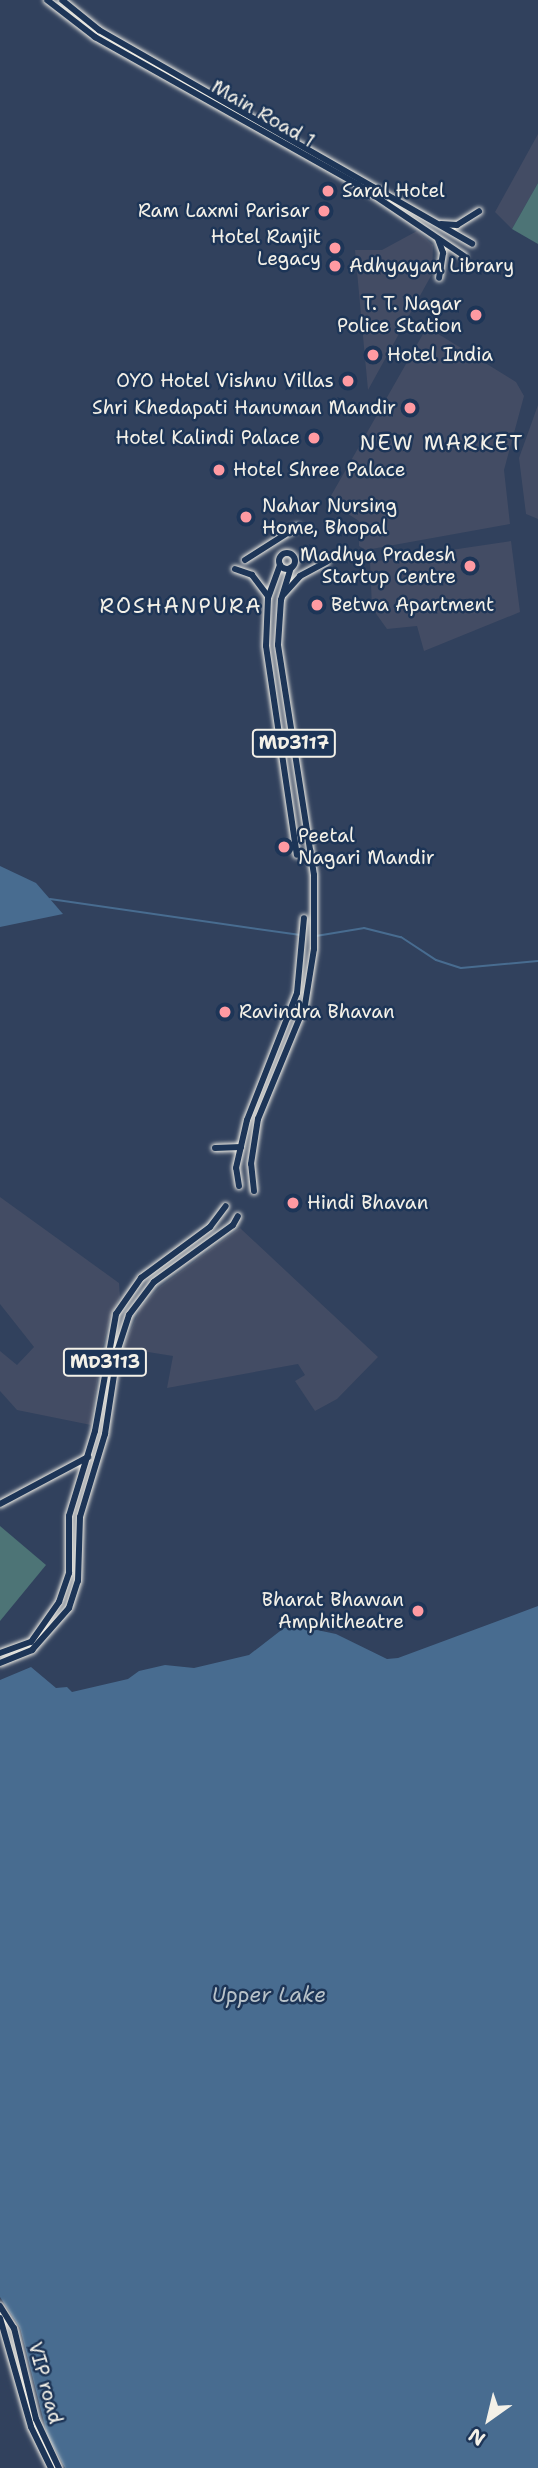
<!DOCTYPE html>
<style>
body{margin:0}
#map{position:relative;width:538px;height:2468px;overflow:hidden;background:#31415d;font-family:"Shantell Sans",sans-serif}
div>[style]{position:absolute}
.built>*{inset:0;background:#434c64}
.green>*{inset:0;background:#4d7476}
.water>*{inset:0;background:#486c90}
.stream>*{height:2px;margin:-1px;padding:0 1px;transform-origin:1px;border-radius:1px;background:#486c90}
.roads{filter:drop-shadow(0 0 2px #f4f1e8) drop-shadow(0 0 2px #f4f1e8)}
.major>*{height:6px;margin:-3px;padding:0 3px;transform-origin:3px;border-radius:3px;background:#1d3557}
.major>.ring{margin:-3px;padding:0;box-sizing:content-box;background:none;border:6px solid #1d3557;border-radius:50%}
.dots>*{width:19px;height:19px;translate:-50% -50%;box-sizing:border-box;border:4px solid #1d3557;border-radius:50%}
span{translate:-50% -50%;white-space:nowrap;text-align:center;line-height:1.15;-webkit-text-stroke:5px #1d3557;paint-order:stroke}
.shield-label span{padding:2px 5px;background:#1d3557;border:2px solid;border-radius:5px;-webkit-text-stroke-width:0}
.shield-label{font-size:18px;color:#f4f1e8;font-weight:700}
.street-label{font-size:19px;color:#f4f1e8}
.poi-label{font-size:19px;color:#f4f1e8}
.left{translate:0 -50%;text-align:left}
.right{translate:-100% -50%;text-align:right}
.neighbourhood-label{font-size:21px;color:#f4f1e8;letter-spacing:2px}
.water-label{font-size:21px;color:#b8c2c9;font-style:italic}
.north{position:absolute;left:454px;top:2384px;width:70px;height:70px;-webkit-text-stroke:5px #1d3557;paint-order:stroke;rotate:214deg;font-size:19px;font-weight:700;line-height:28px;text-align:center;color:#f4f1e8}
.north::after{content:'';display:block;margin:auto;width:24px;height:32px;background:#f4f1e8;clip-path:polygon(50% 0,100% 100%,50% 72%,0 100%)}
</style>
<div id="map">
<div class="built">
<i style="clip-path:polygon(538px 134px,538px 183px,512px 229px,495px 212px)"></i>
<i style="clip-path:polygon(417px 231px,433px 245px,432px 274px,368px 390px,355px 250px,382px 250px)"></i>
<i style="clip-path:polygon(427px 327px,516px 382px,524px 396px,504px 470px,510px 524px,366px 550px,359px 546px,359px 521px,328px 501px)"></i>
<i style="clip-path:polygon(538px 405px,538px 519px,526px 514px,519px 458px)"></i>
<i style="clip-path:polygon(511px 541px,520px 612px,424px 651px,417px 626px,387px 629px,372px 608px,370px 562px)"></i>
<i style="clip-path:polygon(0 1197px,119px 1283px,120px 1297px,110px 1317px,101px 1353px,91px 1425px,17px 1410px,0 1391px,0 1351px,17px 1365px,34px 1347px,0 1304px)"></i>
<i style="clip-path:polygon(240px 1228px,378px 1357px,337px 1399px,315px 1411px,295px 1381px,305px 1375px,298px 1364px,167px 1388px,173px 1356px,123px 1348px,141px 1307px,160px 1287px)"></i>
</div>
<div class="green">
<i style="clip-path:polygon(538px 183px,538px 244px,512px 229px)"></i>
<i style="clip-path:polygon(0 1526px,46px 1565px,0 1621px)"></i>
</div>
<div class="water">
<i style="clip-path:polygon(0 866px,36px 883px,63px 914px,0 927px)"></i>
<i style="clip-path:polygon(538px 1606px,538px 2468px,65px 2468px,47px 2434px,20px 2328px,0 2297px,0 1680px,31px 1667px,56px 1688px,67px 1687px,72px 1692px,128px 1679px,139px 1671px,165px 1665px,194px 1668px,249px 1655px,284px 1628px,298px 1626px,336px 1634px,387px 1659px,398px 1658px)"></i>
</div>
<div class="stream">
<i style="left:50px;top:899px;width:253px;rotate:8.2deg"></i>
<i style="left:316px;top:936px;width:49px;rotate:-9.5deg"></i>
<i style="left:364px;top:928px;width:38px;rotate:14deg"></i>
<i style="left:401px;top:937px;width:42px;rotate:33.3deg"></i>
<i style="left:436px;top:960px;width:26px;rotate:18deg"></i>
<i style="left:461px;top:968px;width:77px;rotate:-5.2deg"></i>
</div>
<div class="roads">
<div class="major">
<i style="left:47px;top:0;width:61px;rotate:37.6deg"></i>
<i style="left:95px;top:37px;width:300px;rotate:29.3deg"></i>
<i style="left:357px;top:184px;width:129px;rotate:33.9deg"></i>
<i style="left:62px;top:0;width:48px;rotate:39deg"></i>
<i style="left:99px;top:30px;width:430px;rotate:29.8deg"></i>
<i style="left:441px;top:224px;width:16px;rotate:4deg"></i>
<i style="left:457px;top:225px;width:26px;rotate:-32deg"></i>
<i style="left:438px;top:239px;width:15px;rotate:70deg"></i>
<i style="left:443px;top:253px;width:25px;rotate:99deg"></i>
<i class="ring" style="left:279px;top:553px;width:10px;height:10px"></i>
<i style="left:245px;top:560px;width:62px;rotate:-32.4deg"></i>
<i style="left:280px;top:565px;width:35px;rotate:110deg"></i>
<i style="left:268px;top:598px;width:48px;rotate:92.4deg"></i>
<i style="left:266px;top:646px;width:211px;rotate:81.6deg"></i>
<i style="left:235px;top:569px;width:18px;rotate:19deg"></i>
<i style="left:252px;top:575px;width:26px;rotate:53deg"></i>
<i style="left:284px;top:594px;width:24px;rotate:-48deg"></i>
<i style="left:300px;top:576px;width:30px;rotate:-28deg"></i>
<i style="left:215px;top:1148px;width:26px;rotate:-2deg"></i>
<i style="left:239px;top:1186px;width:18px;rotate:-99deg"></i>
<i style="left:236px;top:1168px;width:49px;rotate:-77.1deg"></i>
<i style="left:247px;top:1120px;width:136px;rotate:-68.5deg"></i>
<i style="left:297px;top:993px;width:75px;rotate:-84.7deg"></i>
<i style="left:254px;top:1191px;width:27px;rotate:-96deg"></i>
<i style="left:251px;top:1164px;width:46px;rotate:-81.2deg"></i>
<i style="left:258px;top:1119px;width:123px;rotate:-67.6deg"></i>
<i style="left:305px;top:1005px;width:57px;rotate:-80.9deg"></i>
<i style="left:314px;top:949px;width:74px;rotate:-90deg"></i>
<i style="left:314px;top:875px;width:233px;rotate:-98.9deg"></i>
<i style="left:278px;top:645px;width:45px;rotate:-86.2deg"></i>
<i style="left:281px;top:600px;width:34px;rotate:-73deg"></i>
<i style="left:0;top:1504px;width:100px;rotate:-28.1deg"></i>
<i style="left:0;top:1653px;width:33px;rotate:-20deg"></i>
<i style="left:31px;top:1642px;width:49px;rotate:-55deg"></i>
<i style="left:59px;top:1602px;width:31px;rotate:-71deg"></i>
<i style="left:69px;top:1573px;width:57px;rotate:-90deg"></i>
<i style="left:69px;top:1516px;width:89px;rotate:-73deg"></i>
<i style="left:95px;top:1431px;width:119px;rotate:-79.8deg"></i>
<i style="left:116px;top:1314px;width:44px;rotate:-55.2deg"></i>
<i style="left:141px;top:1278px;width:86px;rotate:-36.5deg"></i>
<i style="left:210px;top:1227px;width:26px;rotate:-53deg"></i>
<i style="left:0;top:1663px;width:35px;rotate:-22deg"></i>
<i style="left:32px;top:1650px;width:56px;rotate:-48.6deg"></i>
<i style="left:69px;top:1608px;width:28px;rotate:-72deg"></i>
<i style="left:78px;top:1581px;width:64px;rotate:-88.2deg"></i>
<i style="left:80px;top:1517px;width:87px;rotate:-73.2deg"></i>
<i style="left:105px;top:1434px;width:86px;rotate:-81.3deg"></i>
<i style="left:118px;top:1349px;width:36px;rotate:-72deg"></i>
<i style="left:129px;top:1315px;width:41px;rotate:-52.9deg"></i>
<i style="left:154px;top:1282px;width:97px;rotate:-35.8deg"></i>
<i style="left:233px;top:1225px;width:10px;rotate:-61deg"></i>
<i style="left:0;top:2306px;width:26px;rotate:58deg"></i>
<i style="left:14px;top:2328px;width:94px;rotate:76.4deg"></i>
<i style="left:36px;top:2419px;width:54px;rotate:64.9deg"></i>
<i style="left:0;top:2318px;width:113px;rotate:74.1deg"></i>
<i style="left:31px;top:2427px;width:46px;rotate:64deg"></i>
</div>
</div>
<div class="dots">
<i style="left:328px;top:191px;background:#ff9aa2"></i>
<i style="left:324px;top:211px;background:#ff9aa2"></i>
<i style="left:335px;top:248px;background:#ff9aa2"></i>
<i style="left:335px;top:266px;background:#ff9aa2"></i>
<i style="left:476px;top:315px;background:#ff9aa2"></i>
<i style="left:373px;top:355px;background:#ff9aa2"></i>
<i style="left:348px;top:381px;background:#ff9aa2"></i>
<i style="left:410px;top:408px;background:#ff9aa2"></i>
<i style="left:314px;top:438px;background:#ff9aa2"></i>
<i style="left:219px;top:470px;background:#ff9aa2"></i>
<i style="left:246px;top:517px;background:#ff9aa2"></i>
<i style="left:470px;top:566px;background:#ff9aa2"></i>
<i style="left:317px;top:605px;background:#ff9aa2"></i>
<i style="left:284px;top:847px;background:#ff9aa2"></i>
<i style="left:225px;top:1012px;background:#ff9aa2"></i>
<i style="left:293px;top:1203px;background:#ff9aa2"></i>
<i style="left:418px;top:1611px;background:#ff9aa2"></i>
</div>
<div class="shield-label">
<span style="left:294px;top:743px">MD3117</span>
<span style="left:105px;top:1362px">MD3113</span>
</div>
<div class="street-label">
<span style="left:263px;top:114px;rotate:30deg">Main Road 1</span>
<span style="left:45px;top:2383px;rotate:75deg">VIP road</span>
</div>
<div class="poi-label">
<span class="left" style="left:342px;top:191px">Saral Hotel</span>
<span class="right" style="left:310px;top:211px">Ram Laxmi Parisar</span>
<span class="right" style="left:321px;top:248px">Hotel Ranjit<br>Legacy</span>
<span class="left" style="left:349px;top:266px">Adhyayan Library</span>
<span class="right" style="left:462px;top:315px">T. T. Nagar<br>Police Station</span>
<span class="left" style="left:387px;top:355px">Hotel India</span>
<span class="right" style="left:334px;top:381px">OYO Hotel Vishnu Villas</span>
<span class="right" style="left:396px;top:408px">Shri Khedapati Hanuman Mandir</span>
<span class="right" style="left:300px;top:438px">Hotel Kalindi Palace</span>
<span class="left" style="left:233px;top:470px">Hotel Shree Palace</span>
<span class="left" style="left:262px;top:517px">Nahar Nursing<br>Home, Bhopal</span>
<span class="right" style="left:456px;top:566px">Madhya Pradesh<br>Startup Centre</span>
<span class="left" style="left:331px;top:605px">Betwa Apartment</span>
<span class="left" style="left:298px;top:847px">Peetal<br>Nagari Mandir</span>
<span class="left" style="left:239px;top:1012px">Ravindra Bhavan</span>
<span class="left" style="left:307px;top:1203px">Hindi Bhavan</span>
<span class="right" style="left:404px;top:1611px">Bharat Bhawan<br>Amphitheatre</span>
</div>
<div class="neighbourhood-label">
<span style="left:442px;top:443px">NEW MARKET</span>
<span style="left:181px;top:606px">ROSHANPURA</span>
</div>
<div class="water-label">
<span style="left:269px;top:1995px">Upper Lake</span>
</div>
<div class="north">N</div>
</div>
